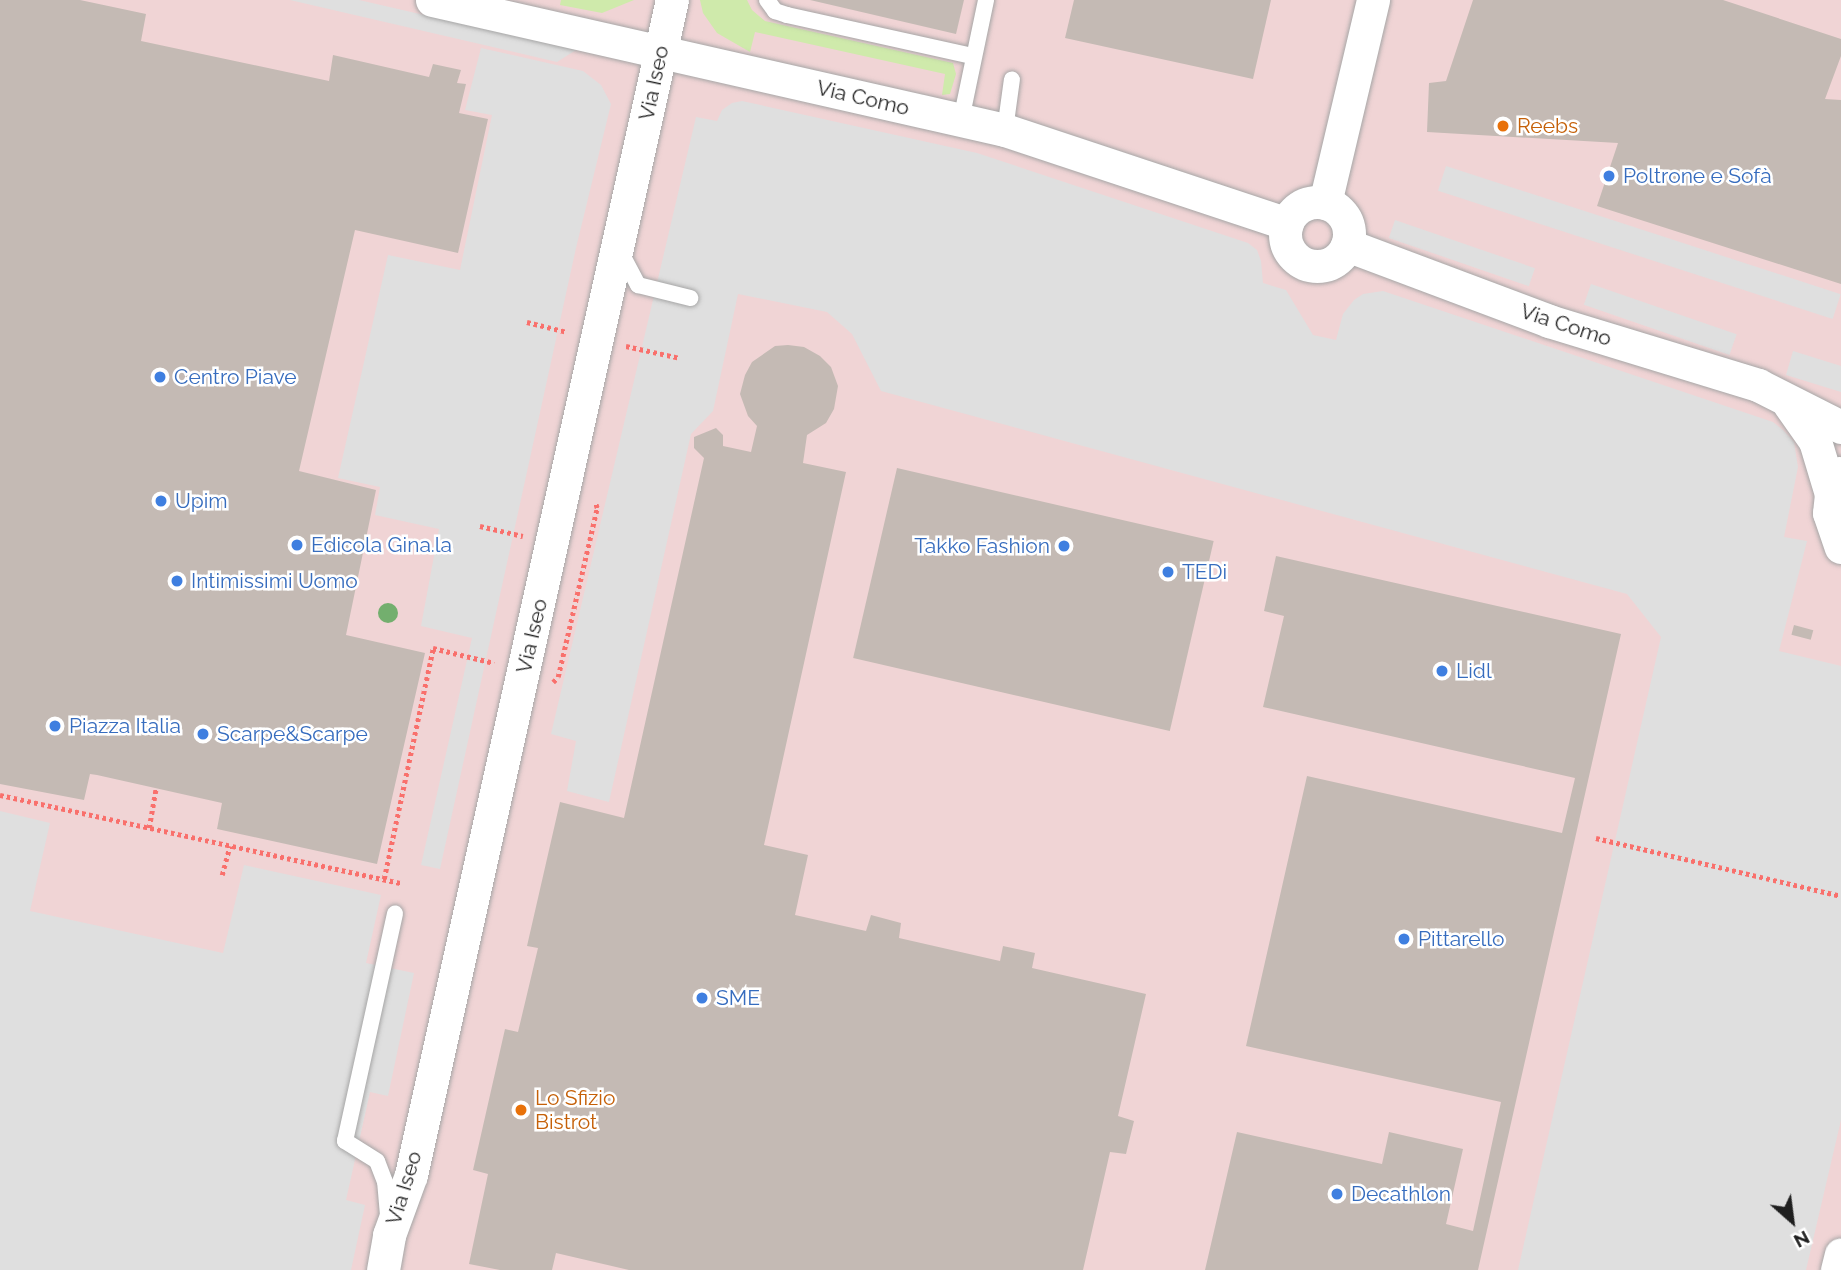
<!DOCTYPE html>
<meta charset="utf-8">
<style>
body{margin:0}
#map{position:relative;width:1841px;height:1270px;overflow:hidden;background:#f0ebe5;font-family:Raleway,sans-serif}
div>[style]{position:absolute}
.commercial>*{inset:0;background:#f0d4d5;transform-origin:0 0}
.grass>*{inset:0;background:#cfeaab}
.parking>*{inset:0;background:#dfdfdf;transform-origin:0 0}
.building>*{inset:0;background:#c4bab4;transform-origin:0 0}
.path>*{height:4.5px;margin-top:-2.25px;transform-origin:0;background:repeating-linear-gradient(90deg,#f9706c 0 3.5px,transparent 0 7px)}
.roads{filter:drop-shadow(0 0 2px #a6a6a6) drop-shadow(0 0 2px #a6a6a6)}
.lane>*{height:16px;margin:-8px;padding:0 8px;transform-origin:8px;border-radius:8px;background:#fff}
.street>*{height:33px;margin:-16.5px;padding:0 16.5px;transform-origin:16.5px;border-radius:16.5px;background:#fff}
.street>.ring{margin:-16.5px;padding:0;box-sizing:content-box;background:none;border:33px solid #fff;border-radius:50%}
.trees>*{width:20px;height:20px;margin:-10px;border-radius:50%;background:#73af6e}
.dots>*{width:19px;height:19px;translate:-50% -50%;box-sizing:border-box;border:4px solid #fff;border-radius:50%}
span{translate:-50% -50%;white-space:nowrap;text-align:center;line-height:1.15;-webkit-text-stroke:5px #fff;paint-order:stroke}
.street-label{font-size:21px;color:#1f1f1f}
.food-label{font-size:21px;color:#c56008}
.left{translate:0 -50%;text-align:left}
.shop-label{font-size:21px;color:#366cbe}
.right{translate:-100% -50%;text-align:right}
.north{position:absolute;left:1757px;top:1186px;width:70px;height:70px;-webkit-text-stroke:5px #fff;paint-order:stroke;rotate:152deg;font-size:19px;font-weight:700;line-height:28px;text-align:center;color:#1f1f1f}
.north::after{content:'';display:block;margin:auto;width:24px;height:32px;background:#1f1f1f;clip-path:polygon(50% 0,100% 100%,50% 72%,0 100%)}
</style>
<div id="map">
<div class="commercial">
<i style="left:0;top:0;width:1841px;height:1270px"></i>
</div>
<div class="grass">
<i style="clip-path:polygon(561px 0,634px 0,602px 13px,560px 5px)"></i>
<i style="clip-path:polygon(700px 0,747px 0,752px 10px,765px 21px,953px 63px,956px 74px,950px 94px,942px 95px,945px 74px,755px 32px,750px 52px,717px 33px,703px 13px)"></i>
</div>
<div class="parking">
<i style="clip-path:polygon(290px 0,359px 0,576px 50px,557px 62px)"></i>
<i style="clip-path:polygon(481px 48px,583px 71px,601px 85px,611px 104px,576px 248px,440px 869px,421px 865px,472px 638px,421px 626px,439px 529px,375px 515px,380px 487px,338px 478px,388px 255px,460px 270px,492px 115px,465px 110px)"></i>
<i style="clip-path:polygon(742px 101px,977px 153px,1248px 243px,1257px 250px,1261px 261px,1263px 283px,1286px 290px,1313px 335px,1336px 340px,1343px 314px,1354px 300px,1363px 294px,1383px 291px,1773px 422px,1783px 430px,1794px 442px,1798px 467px,1784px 537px,1807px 541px,1779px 651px,1841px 666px,1841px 1120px,1806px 1270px,1518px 1270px,1661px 637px,1627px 594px,881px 391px,852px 334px,827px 312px,738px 294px,713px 411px,691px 434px,609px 802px,567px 791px,576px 741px,551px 734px,696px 117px,717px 121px,722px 110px,732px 103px)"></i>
<i style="left:1446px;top:166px;width:415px;height:26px;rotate:18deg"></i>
<i style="left:1395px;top:220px;width:148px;height:19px;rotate:19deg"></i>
<i style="left:1591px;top:284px;width:154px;height:22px;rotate:19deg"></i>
<i style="clip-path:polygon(1793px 351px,1841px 366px,1841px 392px,1786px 375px)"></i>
<i style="clip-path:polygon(0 811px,50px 823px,30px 911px,223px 953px,244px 865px,381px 895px,366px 963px,414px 973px,388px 1096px,370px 1092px,346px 1200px,365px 1205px,351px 1270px,0 1270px)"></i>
</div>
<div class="building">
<i style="clip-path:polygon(0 0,80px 0,146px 14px,141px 41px,329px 81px,333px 55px,429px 77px,433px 64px,461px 70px,457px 83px,466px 84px,459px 113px,488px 119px,458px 253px,355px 230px,299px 471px,376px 490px,346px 635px,425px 653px,377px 864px,217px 829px,222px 803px,97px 775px,90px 774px,84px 800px,0 784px)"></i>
<i style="clip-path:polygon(810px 0,964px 0,956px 34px)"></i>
<i style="clip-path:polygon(1074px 0,1271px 0,1253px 79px,1065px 38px)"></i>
<i style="clip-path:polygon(1473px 0,1723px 0,1841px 39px,1841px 56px,1825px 99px,1841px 100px,1841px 284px,1597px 206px,1618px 143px,1427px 132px,1429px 83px,1446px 81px)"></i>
<i style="clip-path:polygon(788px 345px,804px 347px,820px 356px,831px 367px,838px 386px,834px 409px,826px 423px,807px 435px,803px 463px,846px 472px,764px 845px,808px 855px,795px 915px,866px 931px,871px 915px,901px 923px,899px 938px,1000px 961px,1003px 946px,1035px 953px,1032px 968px,1146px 994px,1118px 1116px,1134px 1121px,1126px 1154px,1110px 1152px,1083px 1270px,629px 1270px,556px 1253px,552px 1270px,500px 1270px,469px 1264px,488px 1174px,473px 1170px,505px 1029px,518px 1032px,538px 948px,527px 946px,560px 802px,624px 818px,704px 458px,694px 448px,694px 437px,716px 428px,723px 435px,723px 446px,751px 452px,757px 426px,748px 416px,740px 394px,745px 375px,752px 362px,775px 346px)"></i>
<i style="left:897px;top:468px;width:325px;height:195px;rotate:13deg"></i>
<i style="clip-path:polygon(1276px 556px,1621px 634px,1478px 1270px,1205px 1270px,1237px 1132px,1382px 1164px,1389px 1132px,1463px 1149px,1446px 1224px,1473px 1231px,1501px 1102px,1246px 1046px,1307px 776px,1562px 833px,1575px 778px,1263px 707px,1284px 616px,1264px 611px)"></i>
<i style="left:1794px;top:625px;width:20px;height:10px;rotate:15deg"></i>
</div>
<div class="path">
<i style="left:527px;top:322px;width:41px;rotate:14deg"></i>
<i style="left:626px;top:346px;width:55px;rotate:12.5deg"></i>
<i style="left:480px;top:526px;width:44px;rotate:13.1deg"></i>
<i style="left:553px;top:682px;width:7px;rotate:-45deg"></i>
<i style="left:558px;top:677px;width:173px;rotate:-77deg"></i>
<i style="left:597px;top:508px;width:6px;rotate:-108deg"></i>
<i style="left:0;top:795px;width:411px;rotate:12.4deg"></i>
<i style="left:149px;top:828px;width:41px;rotate:-80.1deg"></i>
<i style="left:1596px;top:838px;width:252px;rotate:13.3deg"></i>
<i style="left:222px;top:875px;width:30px;rotate:-75deg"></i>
<i style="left:384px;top:879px;width:236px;rotate:-78deg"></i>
<i style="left:433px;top:648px;width:63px;rotate:13.8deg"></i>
</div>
<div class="roads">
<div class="lane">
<i style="left:767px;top:0;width:14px;rotate:54deg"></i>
<i style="left:775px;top:11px;width:13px;rotate:18deg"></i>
<i style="left:787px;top:15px;width:189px;rotate:12.5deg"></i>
<i style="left:961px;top:120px;width:123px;rotate:-78.2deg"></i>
<i style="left:1005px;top:130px;width:51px;rotate:-82.2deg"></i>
<i style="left:619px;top:249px;width:41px;rotate:62.2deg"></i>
<i style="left:638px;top:285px;width:54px;rotate:14deg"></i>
<i style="left:388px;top:1215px;width:33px;rotate:-95deg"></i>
<i style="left:385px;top:1182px;width:22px;rotate:-111deg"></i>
<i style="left:377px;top:1161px;width:38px;rotate:-148deg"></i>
<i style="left:345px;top:1141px;width:233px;rotate:-77.6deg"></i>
</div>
<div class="street">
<i style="left:432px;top:0;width:588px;rotate:12.78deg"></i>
<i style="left:1005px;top:130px;width:297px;rotate:18.4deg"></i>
<i class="ring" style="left:1285px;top:202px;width:31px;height:31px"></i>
<i style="left:1325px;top:203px;width:209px;rotate:-76.7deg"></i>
<i style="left:1347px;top:245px;width:216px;rotate:20.6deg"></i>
<i style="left:1549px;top:321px;width:219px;rotate:17deg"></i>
<i style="left:1758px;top:385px;width:93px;rotate:26.8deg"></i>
<i style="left:1789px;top:404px;width:45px;rotate:54.9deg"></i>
<i style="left:1815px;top:441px;width:55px;rotate:73.2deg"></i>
<i style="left:1839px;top:473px;width:22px;rotate:111deg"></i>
<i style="left:1831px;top:494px;width:19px;rotate:96deg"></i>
<i style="left:1829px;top:513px;width:36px;rotate:71deg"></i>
<i style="left:383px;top:1270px;width:36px;rotate:-80deg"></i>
<i style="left:389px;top:1235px;width:64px;rotate:-69.9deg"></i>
<i style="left:411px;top:1175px;width:1204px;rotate:-77.48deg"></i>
<i style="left:1837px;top:1270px;width:16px;rotate:-76deg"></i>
</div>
</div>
<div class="trees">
<i style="left:388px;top:613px"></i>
</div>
<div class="dots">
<i style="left:1503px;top:126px;background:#e8710a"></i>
<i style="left:1609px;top:176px;background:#3f7fe0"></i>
<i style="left:160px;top:377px;background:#3f7fe0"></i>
<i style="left:161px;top:501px;background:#3f7fe0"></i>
<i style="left:297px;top:545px;background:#3f7fe0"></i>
<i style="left:1064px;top:546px;background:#3f7fe0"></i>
<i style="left:1168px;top:572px;background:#3f7fe0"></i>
<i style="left:177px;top:581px;background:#3f7fe0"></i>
<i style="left:1442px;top:671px;background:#3f7fe0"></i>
<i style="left:55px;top:726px;background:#3f7fe0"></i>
<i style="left:203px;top:734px;background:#3f7fe0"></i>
<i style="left:1404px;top:939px;background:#3f7fe0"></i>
<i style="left:702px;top:998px;background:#3f7fe0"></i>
<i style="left:521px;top:1110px;background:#e8710a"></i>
<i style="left:1337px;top:1194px;background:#3f7fe0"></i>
</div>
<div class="street-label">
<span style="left:654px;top:83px;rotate:-78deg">Via Iseo</span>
<span style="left:863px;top:98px;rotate:13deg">Via Como</span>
<span style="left:1566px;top:325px;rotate:18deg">Via Como</span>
<span style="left:532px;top:636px;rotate:-77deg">Via Iseo</span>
<span style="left:404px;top:1188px;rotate:-73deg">Via Iseo</span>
</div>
<div class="food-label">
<span class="left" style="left:1517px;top:126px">Reebs</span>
<span class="left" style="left:535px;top:1110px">Lo Sfizio<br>Bistrot</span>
</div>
<div class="shop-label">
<span class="left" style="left:1623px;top:176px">Poltrone e Sofà</span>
<span class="left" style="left:174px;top:377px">Centro Piave</span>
<span class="left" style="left:175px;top:501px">Upim</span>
<span class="left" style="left:311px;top:545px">Edicola Gina.la</span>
<span class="right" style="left:1050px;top:546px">Takko Fashion</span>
<span class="left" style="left:1182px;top:572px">TEDi</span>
<span class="left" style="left:191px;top:581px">Intimissimi Uomo</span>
<span class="left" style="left:1456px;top:671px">Lidl</span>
<span class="left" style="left:69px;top:726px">Piazza Italia</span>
<span class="left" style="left:217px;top:734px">Scarpe&amp;Scarpe</span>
<span class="left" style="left:1418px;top:939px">Pittarello</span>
<span class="left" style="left:716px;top:998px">SME</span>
<span class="left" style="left:1351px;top:1194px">Decathlon</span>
</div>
<div class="north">N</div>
</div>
